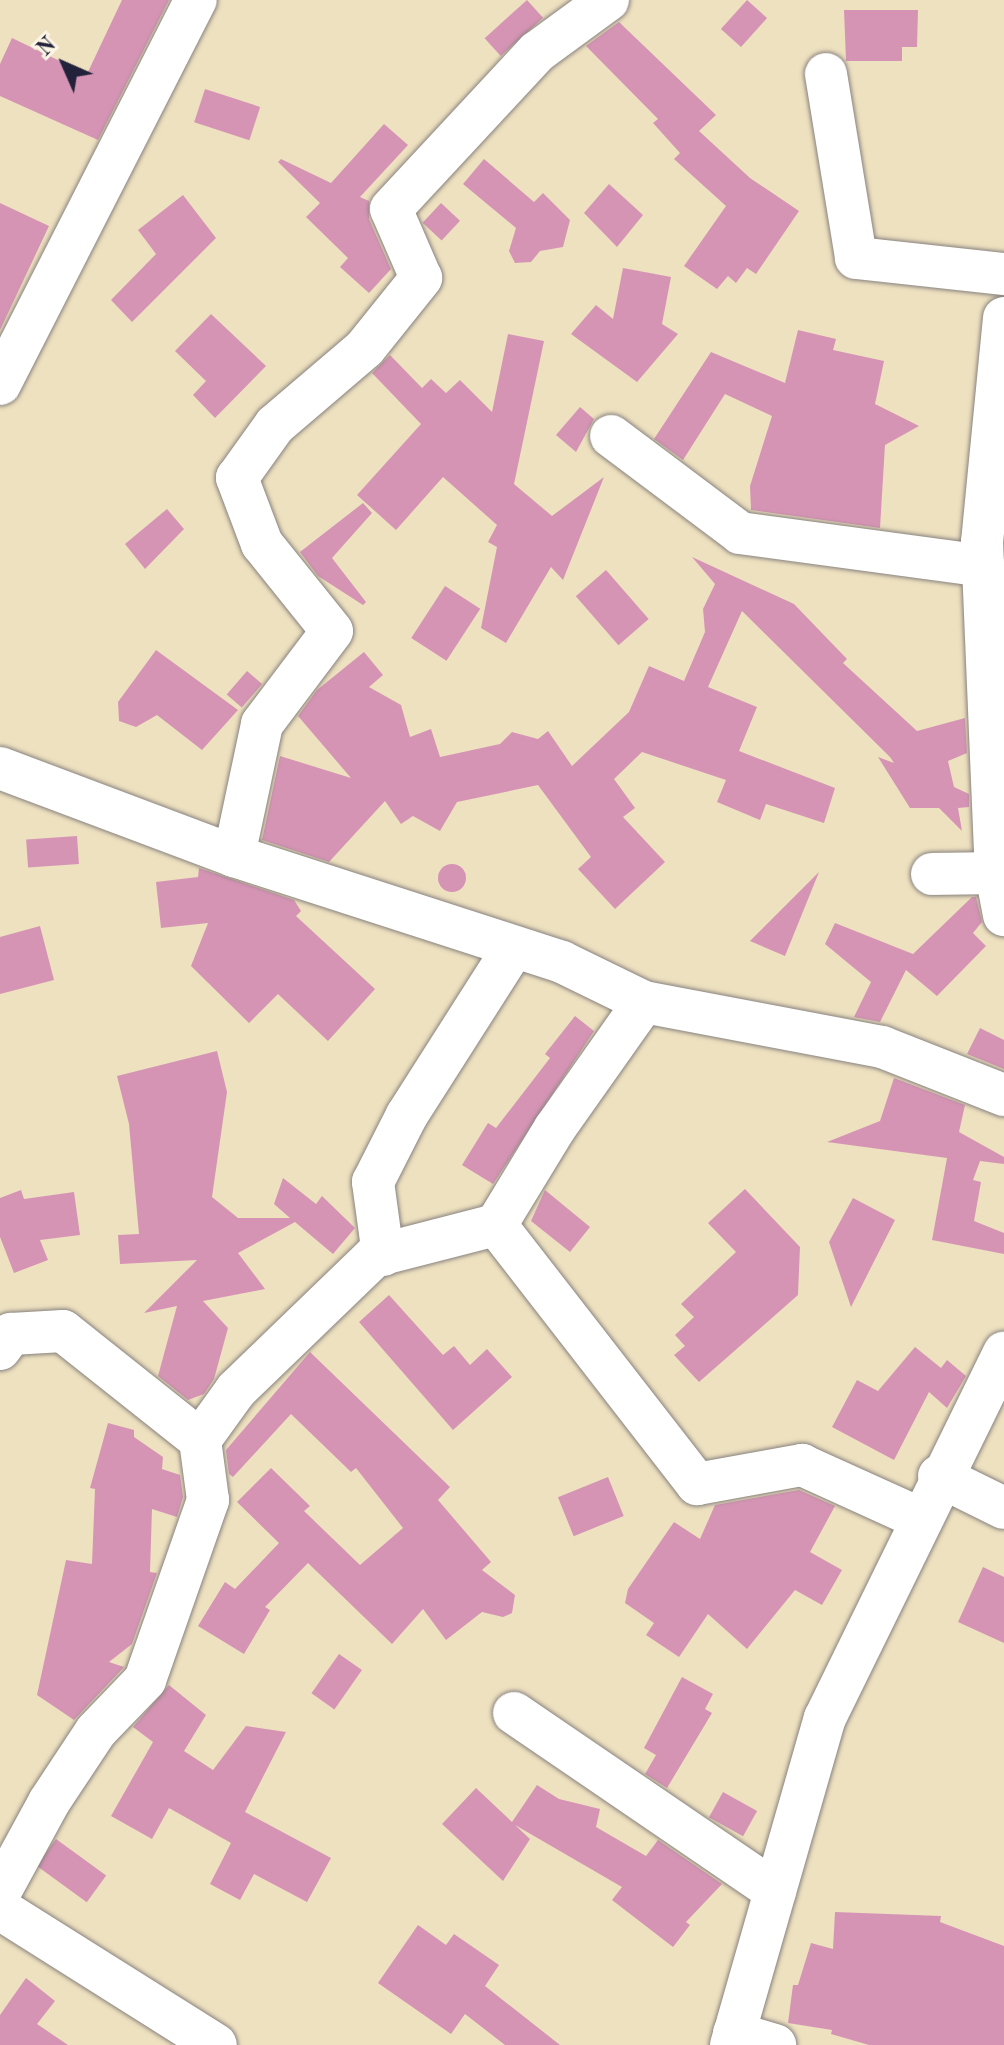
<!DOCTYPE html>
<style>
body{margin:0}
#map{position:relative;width:1004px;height:2045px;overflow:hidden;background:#eee1c0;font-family:"Old Standard TT",serif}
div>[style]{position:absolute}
.building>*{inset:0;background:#d694b5;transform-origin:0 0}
.round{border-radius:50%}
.roads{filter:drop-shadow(0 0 2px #88827e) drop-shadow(0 0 2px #88827e)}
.minor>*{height:42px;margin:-21px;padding:0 21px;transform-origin:21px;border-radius:21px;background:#fff}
span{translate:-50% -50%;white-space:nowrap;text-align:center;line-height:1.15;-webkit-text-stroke:8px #fcf5e5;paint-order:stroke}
.north{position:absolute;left:24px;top:24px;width:80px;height:80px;-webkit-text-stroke:6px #fcf5e5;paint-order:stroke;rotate:315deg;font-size:22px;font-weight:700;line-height:32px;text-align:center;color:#22223b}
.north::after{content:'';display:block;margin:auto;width:28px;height:36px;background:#22223b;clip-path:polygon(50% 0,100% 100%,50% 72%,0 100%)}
</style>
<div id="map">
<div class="building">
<i style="clip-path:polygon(122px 0,169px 0,98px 140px,0 96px,0 64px,12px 38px,87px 74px)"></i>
<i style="left:527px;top:0;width:24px;height:57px;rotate:48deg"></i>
<i style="left:747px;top:0;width:27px;height:39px;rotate:42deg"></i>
<i style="clip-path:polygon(844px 10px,918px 10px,917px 47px,902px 47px,902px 61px,846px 61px)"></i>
<i style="clip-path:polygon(619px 22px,716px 115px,699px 131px,750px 178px,799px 211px,756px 274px,747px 268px,736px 283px,728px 276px,717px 289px,684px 266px,726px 206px,674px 159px,680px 153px,653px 123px,658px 119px,586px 46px)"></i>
<i style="left:205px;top:89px;width:58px;height:35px;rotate:18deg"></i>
<i style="clip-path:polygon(384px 124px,408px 145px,360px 197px,369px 201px,369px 219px,391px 269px,369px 293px,340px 267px,348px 258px,306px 217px,320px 203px,278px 162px,281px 159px,331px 183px)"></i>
<i style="clip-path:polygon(484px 159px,534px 202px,543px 193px,570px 220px,563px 247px,540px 251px,531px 262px,515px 263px,509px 251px,516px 228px,463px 184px)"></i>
<i style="clip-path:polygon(609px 184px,643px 215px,617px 247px,584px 213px)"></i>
<i style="clip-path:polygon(183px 195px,216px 238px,132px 322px,111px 300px,156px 254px,138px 230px)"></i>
<i style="clip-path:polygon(0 203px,49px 226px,0 330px)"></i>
<i style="left:441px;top:203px;width:26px;height:27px;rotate:43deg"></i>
<i style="clip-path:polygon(623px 268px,671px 277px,662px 324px,678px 334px,637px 382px,571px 334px,596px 305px,613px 319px)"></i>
<i style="clip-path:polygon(211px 314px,266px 366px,215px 418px,193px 395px,206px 381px,175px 351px)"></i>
<i style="clip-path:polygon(798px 330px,836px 339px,833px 350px,884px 361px,875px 404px,919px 426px,885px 445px,880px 528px,751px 510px,750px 486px,772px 416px,725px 394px,683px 460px,654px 439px,711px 352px,785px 383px)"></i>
<i style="clip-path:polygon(508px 334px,544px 341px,514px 484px,552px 516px,604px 477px,563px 580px,551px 567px,506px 643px,481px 628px,497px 547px,488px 542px,497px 525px,443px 477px,396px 530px,357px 495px,421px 424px,372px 373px,390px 355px,422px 388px,431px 379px,446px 393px,460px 380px,492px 412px)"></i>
<i style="clip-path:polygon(580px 407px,594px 419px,576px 452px,556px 435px)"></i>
<i style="clip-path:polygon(363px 503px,372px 513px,332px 558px,366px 602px,363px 605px,318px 576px,300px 552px)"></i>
<i style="clip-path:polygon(167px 509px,184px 529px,145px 569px,125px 544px)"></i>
<i style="clip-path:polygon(692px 557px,794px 604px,847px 659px,843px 663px,917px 731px,965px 718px,967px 753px,948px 761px,954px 787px,969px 794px,969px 807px,958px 808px,962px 831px,939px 808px,910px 808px,878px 757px,894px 763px,890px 757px,742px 611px,708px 687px,757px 707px,739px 751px,835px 788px,824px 823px,766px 804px,760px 820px,717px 802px,726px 780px,642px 752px,614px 779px,635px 808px,623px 817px,665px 862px,615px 909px,578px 869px,591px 857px,538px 785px,457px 802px,440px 831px,413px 816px,401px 824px,385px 801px,329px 862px,262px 840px,280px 756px,351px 778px,298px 716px,317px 690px,364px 652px,383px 675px,369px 687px,401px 705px,410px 737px,431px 729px,440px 757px,500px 744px,512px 732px,538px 739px,548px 731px,572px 766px,629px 712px,649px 666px,684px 681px,705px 632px,703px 609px,715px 584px)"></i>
<i style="left:606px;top:570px;width:65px;height:40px;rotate:49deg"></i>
<i style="left:445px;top:586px;width:42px;height:62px;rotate:33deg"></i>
<i style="clip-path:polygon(156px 650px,238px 710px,202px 750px,157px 715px,136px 727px,119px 721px,118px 702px)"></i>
<i style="left:247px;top:671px;width:20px;height:31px;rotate:41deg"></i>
<i style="left:77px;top:836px;width:28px;height:51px;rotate:86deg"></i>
<i class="round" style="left:438px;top:864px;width:28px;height:28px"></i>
<i style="clip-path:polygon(199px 868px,294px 900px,301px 911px,296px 916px,375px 989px,328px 1041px,278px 994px,249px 1023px,191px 966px,208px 923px,161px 928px,156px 882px,198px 877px)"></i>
<i style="clip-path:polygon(819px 872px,785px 956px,750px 941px)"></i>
<i style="clip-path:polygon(972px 897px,976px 897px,982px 922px,973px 933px,986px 946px,937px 996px,906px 970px,880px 1022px,854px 1017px,871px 982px,825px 944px,835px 923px,913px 954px)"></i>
<i style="clip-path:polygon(40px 926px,54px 980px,0 994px,0 937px)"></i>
<i style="clip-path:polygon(575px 1016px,594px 1031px,493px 1184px,462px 1165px,488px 1123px,496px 1128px,550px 1058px,545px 1054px)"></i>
<i style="clip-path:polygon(980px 1028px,1004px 1040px,1004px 1069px,967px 1054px)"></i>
<i style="clip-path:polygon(217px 1051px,227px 1092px,212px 1197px,238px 1218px,290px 1218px,274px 1204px,283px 1178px,316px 1204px,322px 1196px,355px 1228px,333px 1254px,295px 1222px,238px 1253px,265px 1289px,203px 1301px,228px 1328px,214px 1379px,204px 1394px,188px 1400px,158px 1376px,177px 1306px,144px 1313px,197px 1260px,120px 1264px,118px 1235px,139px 1234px,129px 1124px,117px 1076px)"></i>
<i style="clip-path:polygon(894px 1078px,965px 1105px,959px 1132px,1004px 1157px,1004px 1164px,980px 1161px,973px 1180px,981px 1182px,974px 1221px,1004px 1233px,1004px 1254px,932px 1240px,947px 1158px,827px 1142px,880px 1121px)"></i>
<i style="clip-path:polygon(745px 1189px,800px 1247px,798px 1295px,699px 1382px,674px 1355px,685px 1346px,675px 1335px,694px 1317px,681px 1304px,736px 1252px,708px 1223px)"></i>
<i style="clip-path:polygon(21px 1190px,24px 1199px,74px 1192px,80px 1235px,40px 1240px,48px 1260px,14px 1273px,0 1237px,0 1198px)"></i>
<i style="clip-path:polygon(545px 1190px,590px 1227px,570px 1252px,531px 1221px)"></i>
<i style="clip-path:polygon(853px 1198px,895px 1220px,851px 1307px,829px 1242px)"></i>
<i style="clip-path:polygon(389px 1295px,443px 1355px,454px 1346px,470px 1365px,487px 1349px,512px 1377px,453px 1430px,359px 1322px)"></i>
<i style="clip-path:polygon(915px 1347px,941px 1368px,947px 1360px,966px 1376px,947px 1408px,929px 1392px,894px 1460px,832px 1427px,857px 1380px,878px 1391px)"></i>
<i style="clip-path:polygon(310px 1352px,450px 1487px,438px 1500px,491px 1562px,482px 1570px,515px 1595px,512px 1613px,503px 1617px,482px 1612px,446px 1640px,423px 1609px,392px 1644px,308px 1563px,265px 1607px,270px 1610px,244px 1654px,198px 1626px,225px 1582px,235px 1589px,279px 1543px,237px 1502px,271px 1468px,310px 1506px,304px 1511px,360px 1565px,403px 1528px,356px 1468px,351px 1472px,291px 1414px,233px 1477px,229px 1474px,226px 1450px)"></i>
<i style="clip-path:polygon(108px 1423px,134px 1430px,134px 1437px,163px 1457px,162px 1469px,180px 1475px,183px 1497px,177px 1517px,152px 1509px,150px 1572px,157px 1573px,132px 1644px,109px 1662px,124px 1667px,74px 1720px,37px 1695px,66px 1560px,92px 1564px,95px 1489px,90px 1488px)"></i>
<i style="left:608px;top:1477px;width:42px;height:54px;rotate:68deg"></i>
<i style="clip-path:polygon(799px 1490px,835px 1506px,810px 1552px,842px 1570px,822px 1605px,795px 1590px,747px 1649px,708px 1614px,679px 1657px,646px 1635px,654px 1623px,625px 1603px,628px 1589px,674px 1522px,700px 1539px,715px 1505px)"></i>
<i style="clip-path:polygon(983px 1567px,1004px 1577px,1004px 1643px,958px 1622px)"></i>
<i style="left:339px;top:1654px;width:28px;height:48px;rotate:35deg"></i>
<i style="clip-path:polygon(682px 1677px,713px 1694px,705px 1709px,712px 1713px,667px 1788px,645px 1774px,656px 1755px,644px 1748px)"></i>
<i style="clip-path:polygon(169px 1685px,206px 1715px,184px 1751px,213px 1770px,246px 1726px,286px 1732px,245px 1812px,331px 1858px,307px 1902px,254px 1874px,240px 1900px,210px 1884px,231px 1843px,169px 1808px,152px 1839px,111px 1816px,153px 1742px,133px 1727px)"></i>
<i style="clip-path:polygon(537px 1785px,559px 1799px,600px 1809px,596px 1827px,646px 1856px,658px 1840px,722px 1884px,686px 1922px,690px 1925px,673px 1947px,612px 1900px,622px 1887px,515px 1825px,530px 1839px,503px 1881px,442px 1824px,476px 1788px,512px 1822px)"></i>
<i style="left:723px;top:1792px;width:39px;height:29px;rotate:29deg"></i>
<i style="left:56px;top:1839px;width:62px;height:33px;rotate:36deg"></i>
<i style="clip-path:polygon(835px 1912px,941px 1916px,940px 1922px,1004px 1946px,1004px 2045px,869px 2045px,831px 2034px,832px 2030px,788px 2023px,793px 1985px,798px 1985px,811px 1943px,833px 1949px)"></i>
<i style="clip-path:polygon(418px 1925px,446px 1945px,454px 1934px,499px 1965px,485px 1986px,560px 2045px,505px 2045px,465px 2014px,451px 2034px,378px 1983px)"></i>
<i style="clip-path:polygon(26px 1978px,55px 2001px,37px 2024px,68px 2045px,0 2045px,0 2015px)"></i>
</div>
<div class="roads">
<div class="minor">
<i style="left:826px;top:74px;width:186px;rotate:80.7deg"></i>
<i style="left:856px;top:258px;width:149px;rotate:6.2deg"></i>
<i style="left:1004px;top:318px;width:225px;rotate:95.6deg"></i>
<i style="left:982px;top:542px;width:331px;rotate:87.6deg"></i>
<i style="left:996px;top:873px;width:43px;rotate:79.2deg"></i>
<i style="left:0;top:384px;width:431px;rotate:-63deg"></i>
<i style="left:611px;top:436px;width:161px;rotate:36.9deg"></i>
<i style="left:740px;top:533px;width:246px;rotate:7.7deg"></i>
<i style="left:0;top:768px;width:250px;rotate:20.6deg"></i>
<i style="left:234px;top:856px;width:345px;rotate:17.9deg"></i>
<i style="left:562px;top:962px;width:91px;rotate:26deg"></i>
<i style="left:644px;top:1002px;width:242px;rotate:10.7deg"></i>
<i style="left:882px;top:1047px;width:131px;rotate:21.5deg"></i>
<i style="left:234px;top:856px;width:135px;rotate:-78deg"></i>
<i style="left:262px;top:724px;width:116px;rotate:-53deg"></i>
<i style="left:332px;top:631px;width:112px;rotate:-128.8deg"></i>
<i style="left:262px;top:544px;width:71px;rotate:-110.7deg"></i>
<i style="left:237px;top:478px;width:65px;rotate:-54.4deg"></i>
<i style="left:275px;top:425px;width:118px;rotate:-40.5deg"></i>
<i style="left:365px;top:348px;width:90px;rotate:-51.3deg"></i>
<i style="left:421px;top:278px;width:75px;rotate:-113.5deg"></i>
<i style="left:391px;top:209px;width:214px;rotate:-47.1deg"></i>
<i style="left:537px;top:52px;width:88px;rotate:-36.2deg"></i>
<i style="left:932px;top:874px;width:64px;rotate:-0.9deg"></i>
<i style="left:644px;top:1002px;width:154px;rotate:125.2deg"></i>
<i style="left:555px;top:1128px;width:114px;rotate:121.3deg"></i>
<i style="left:496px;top:1225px;width:328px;rotate:52.2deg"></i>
<i style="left:697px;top:1484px;width:107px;rotate:-10.3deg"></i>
<i style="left:802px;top:1465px;width:128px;rotate:24.4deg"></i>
<i style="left:383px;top:1255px;width:74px;rotate:-97.8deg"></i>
<i style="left:373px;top:1182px;width:75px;rotate:-63.1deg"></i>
<i style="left:407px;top:1115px;width:199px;rotate:-57.5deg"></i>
<i style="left:0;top:1349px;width:19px;rotate:-54deg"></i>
<i style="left:11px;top:1334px;width:52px;rotate:-3.3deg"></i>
<i style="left:63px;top:1331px;width:175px;rotate:38.5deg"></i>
<i style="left:200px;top:1440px;width:62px;rotate:-54.2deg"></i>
<i style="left:236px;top:1390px;width:193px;rotate:-44deg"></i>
<i style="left:375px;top:1256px;width:125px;rotate:-14.4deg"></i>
<i style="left:939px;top:1476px;width:72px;rotate:26.2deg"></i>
<i style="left:514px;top:1713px;width:316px;rotate:34.3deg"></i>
<i style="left:0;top:1892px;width:102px;rotate:-61.4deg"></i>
<i style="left:49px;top:1802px;width:85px;rotate:-56.5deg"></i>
<i style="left:96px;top:1731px;width:71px;rotate:-46.1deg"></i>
<i style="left:145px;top:1680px;width:191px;rotate:-70.7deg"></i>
<i style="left:208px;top:1500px;width:61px;rotate:-97.6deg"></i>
<i style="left:0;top:1909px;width:255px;rotate:32.2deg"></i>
<i style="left:734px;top:2033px;width:43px;rotate:16.3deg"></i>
<i style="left:731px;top:2045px;width:340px;rotate:-74deg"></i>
<i style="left:825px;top:1718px;width:407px;rotate:-63.9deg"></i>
</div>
</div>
<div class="north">N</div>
</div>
